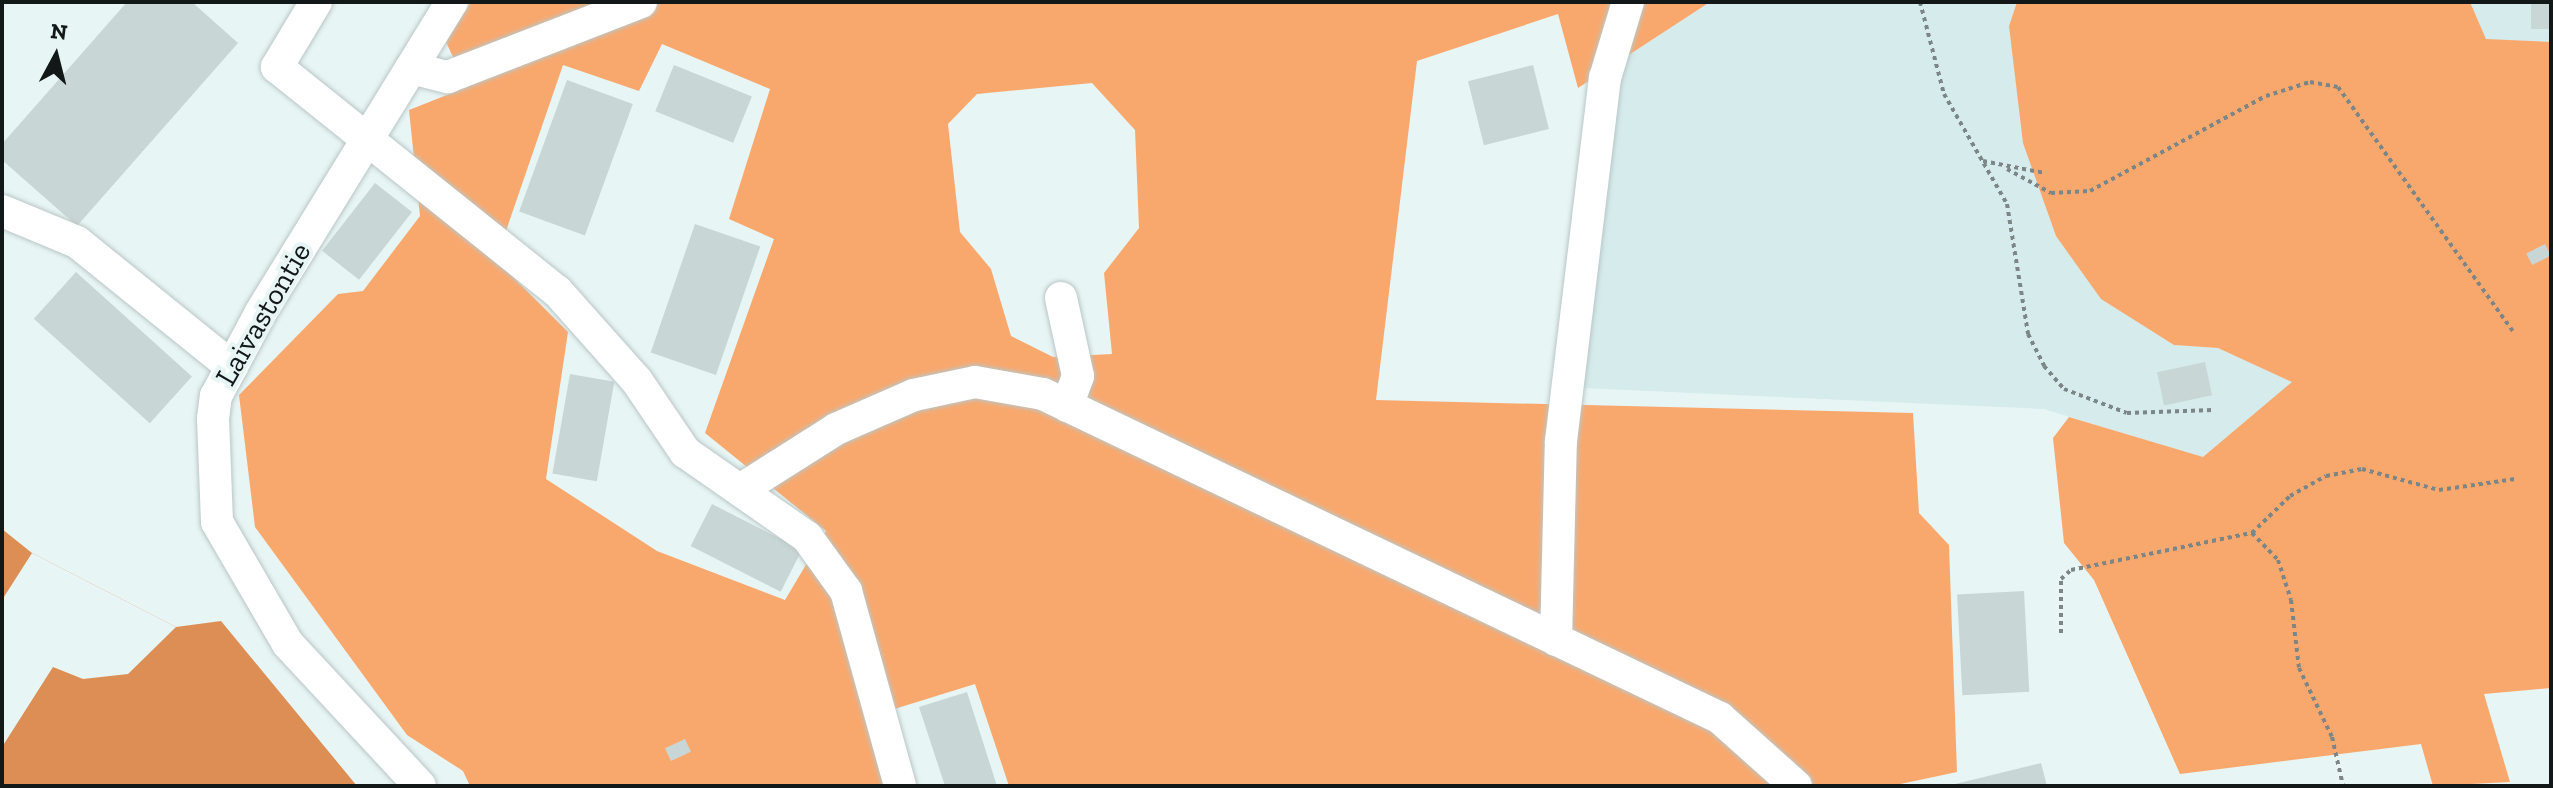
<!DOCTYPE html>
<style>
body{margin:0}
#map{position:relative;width:2553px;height:788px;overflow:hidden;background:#e8f5f5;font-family:"Zilla Slab",serif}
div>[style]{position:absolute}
.built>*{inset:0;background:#d5ebec}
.forest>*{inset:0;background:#f9a86d}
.water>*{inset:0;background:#dd8e54}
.pier>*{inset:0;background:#e8f5f5}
.building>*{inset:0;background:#c9d6d6;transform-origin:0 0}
.path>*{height:4px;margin-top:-2px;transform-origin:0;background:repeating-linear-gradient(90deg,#7d8686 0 4px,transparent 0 8px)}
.roads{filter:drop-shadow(0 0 2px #bac6c6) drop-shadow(0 0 2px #bac6c6)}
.minor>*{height:32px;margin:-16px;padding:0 16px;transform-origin:16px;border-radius:16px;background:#fff}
span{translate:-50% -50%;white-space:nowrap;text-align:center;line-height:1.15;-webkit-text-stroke:8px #e8f5f5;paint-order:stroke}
.street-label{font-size:30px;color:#121717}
.frame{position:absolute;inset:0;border:4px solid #121717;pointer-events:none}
.north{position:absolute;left:16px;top:16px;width:80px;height:80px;-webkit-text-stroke:6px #e8f5f5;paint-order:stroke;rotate:7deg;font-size:22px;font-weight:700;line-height:32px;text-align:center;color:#121717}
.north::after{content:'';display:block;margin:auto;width:28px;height:36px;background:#121717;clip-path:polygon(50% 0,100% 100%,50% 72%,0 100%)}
</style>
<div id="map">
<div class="built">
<i style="clip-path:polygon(1710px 2px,2017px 2px,2009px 26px,2174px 345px,2218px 348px,2293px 382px,2203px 458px,2044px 409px,1583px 388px,1617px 62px)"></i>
<i style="clip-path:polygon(2470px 2px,2551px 2px,2551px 42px,2486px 40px)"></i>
</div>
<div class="forest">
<i style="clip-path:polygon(evenodd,471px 2px,1710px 2px,1578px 88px,1558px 14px,1417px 61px,1376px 400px,1913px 413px,1919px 513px,1949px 545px,1957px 772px,1891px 786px,1009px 786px,975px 684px,875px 715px,888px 786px,470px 786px,463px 771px,407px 735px,255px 527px,239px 395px,338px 294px,363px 291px,420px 216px,409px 110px,467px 87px,446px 42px,471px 2px,662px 44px,770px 89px,729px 219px,774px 239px,705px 433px,826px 531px,785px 600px,657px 551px,546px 479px,568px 332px,496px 260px,563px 65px,639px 91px,662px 44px,471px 2px,1092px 83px,1135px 130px,1139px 228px,1104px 273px,1112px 354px,1053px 357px,1011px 336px,991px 269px,960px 232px,948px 124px,977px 94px,1092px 83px)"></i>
<i style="clip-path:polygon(2017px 2px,2470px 2px,2486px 39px,2551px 42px,2551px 688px,2484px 694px,2510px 782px,2433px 786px,2421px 744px,2180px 774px,2094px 580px,2064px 543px,2053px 438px,2069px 417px,2203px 457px,2292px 382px,2218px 348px,2174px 345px,2101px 299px,2056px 236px,2023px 143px,2009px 26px)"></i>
</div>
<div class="water">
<i style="clip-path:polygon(2px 529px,32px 553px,176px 627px,221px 621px,357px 786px,2px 786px)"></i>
</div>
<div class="pier">
<i style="clip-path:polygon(32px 553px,176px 627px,128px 674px,83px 679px,53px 667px,2px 747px,2px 600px)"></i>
</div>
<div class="building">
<i style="clip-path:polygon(127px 2px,192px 2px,238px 43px,77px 226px,2px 160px,2px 144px)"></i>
<i style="left:2531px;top:2px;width:20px;height:27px"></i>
<i style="left:674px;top:65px;width:84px;height:50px;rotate:22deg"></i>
<i style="left:1533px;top:65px;width:66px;height:67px;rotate:76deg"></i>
<i style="left:567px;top:80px;width:70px;height:140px;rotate:20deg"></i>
<i style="left:375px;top:183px;width:47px;height:86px;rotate:38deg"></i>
<i style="left:695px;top:224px;width:69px;height:136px;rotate:19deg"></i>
<i style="left:2545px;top:244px;width:13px;height:21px;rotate:63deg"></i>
<i style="left:76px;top:272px;width:156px;height:63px;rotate:42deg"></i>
<i style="left:2205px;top:362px;width:34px;height:49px;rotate:78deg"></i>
<i style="left:570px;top:374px;width:45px;height:101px;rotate:10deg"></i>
<i style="left:712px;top:504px;width:101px;height:47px;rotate:27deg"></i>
<i style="left:2024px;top:591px;width:101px;height:67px;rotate:87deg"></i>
<i style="clip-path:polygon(967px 692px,997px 786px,945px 786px,919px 707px)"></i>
<i style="left:685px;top:739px;width:14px;height:22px;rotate:65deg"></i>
<i style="clip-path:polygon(2041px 763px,2047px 786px,1951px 786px,1951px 785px)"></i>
</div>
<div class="path">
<i style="left:1920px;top:2px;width:95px;rotate:75.4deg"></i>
<i style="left:1944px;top:94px;width:127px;rotate:60.2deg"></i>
<i style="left:2007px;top:204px;width:132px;rotate:80.8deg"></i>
<i style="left:2028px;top:334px;width:36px;rotate:63deg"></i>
<i style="left:2044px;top:366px;width:30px;rotate:49deg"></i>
<i style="left:2064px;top:389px;width:67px;rotate:20.9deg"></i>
<i style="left:2127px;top:413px;width:86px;rotate:-2deg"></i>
<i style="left:1983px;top:161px;width:63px;rotate:11deg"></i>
<i style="left:2007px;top:169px;width:50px;rotate:28.6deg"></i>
<i style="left:2051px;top:193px;width:39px;rotate:-3deg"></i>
<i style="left:2090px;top:191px;width:200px;rotate:-28.4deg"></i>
<i style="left:2266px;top:96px;width:46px;rotate:-17.7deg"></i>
<i style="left:2310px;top:82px;width:28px;rotate:10deg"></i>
<i style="left:2338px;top:87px;width:304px;rotate:54.4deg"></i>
<i style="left:2252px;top:533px;width:37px;rotate:46deg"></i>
<i style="left:2278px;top:560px;width:42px;rotate:72deg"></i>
<i style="left:2291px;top:600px;width:68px;rotate:83.3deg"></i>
<i style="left:2299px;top:668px;width:76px;rotate:64.4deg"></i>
<i style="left:2332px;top:737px;width:50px;rotate:77.3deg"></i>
<i style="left:2061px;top:633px;width:54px;rotate:-90deg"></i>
<i style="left:2061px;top:579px;width:13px;rotate:-42deg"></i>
<i style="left:2071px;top:570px;width:185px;rotate:-11.6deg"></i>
<i style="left:2252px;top:533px;width:53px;rotate:-44.2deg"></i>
<i style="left:2290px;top:496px;width:41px;rotate:-29.1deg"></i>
<i style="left:2326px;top:476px;width:37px;rotate:-11deg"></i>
<i style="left:2362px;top:469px;width:80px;rotate:15.3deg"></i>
<i style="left:2439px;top:490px;width:77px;rotate:-8.2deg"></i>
</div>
<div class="roads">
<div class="minor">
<i style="left:316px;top:2px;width:76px;rotate:121deg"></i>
<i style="left:277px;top:67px;width:359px;rotate:38.7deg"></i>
<i style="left:557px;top:291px;width:120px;rotate:48.4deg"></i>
<i style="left:637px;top:381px;width:86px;rotate:55.9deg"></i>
<i style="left:685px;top:452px;width:149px;rotate:34.9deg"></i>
<i style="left:807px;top:537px;width:67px;rotate:54.2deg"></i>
<i style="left:846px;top:591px;width:202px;rotate:74.5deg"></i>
<i style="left:411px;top:68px;width:38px;rotate:14deg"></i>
<i style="left:448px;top:77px;width:207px;rotate:-21.2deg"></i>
<i style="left:2px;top:211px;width:81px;rotate:22.5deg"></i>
<i style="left:77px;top:242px;width:199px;rotate:38.9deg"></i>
<i style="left:1061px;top:298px;width:80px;rotate:77.7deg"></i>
<i style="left:1078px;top:376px;width:32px;rotate:110deg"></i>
<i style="left:740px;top:490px;width:114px;rotate:-32.4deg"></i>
<i style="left:836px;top:429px;width:85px;rotate:-23.6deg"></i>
<i style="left:914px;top:395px;width:62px;rotate:-12deg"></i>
<i style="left:975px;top:382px;width:69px;rotate:10deg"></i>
<i style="left:1043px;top:394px;width:751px;rotate:25.57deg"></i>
<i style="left:1720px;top:718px;width:102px;rotate:41.8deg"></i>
<i style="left:1556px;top:640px;width:199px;rotate:-88.6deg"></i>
<i style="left:1561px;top:441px;width:366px;rotate:-83.1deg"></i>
<i style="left:1605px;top:78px;width:79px;rotate:-73.2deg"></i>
<i style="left:420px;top:786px;width:194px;rotate:-132.9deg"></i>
<i style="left:288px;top:644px;width:141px;rotate:-120.2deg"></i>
<i style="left:217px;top:522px;width:103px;rotate:-92.2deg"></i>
<i style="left:213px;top:419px;width:23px;rotate:-83deg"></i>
<i style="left:216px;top:396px;width:95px;rotate:-61.8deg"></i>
<i style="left:261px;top:312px;width:364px;rotate:-58.4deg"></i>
</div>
</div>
<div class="street-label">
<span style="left:263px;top:314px;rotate:-60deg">Laivastontie</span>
</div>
<div class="frame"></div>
<div class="north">N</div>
</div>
